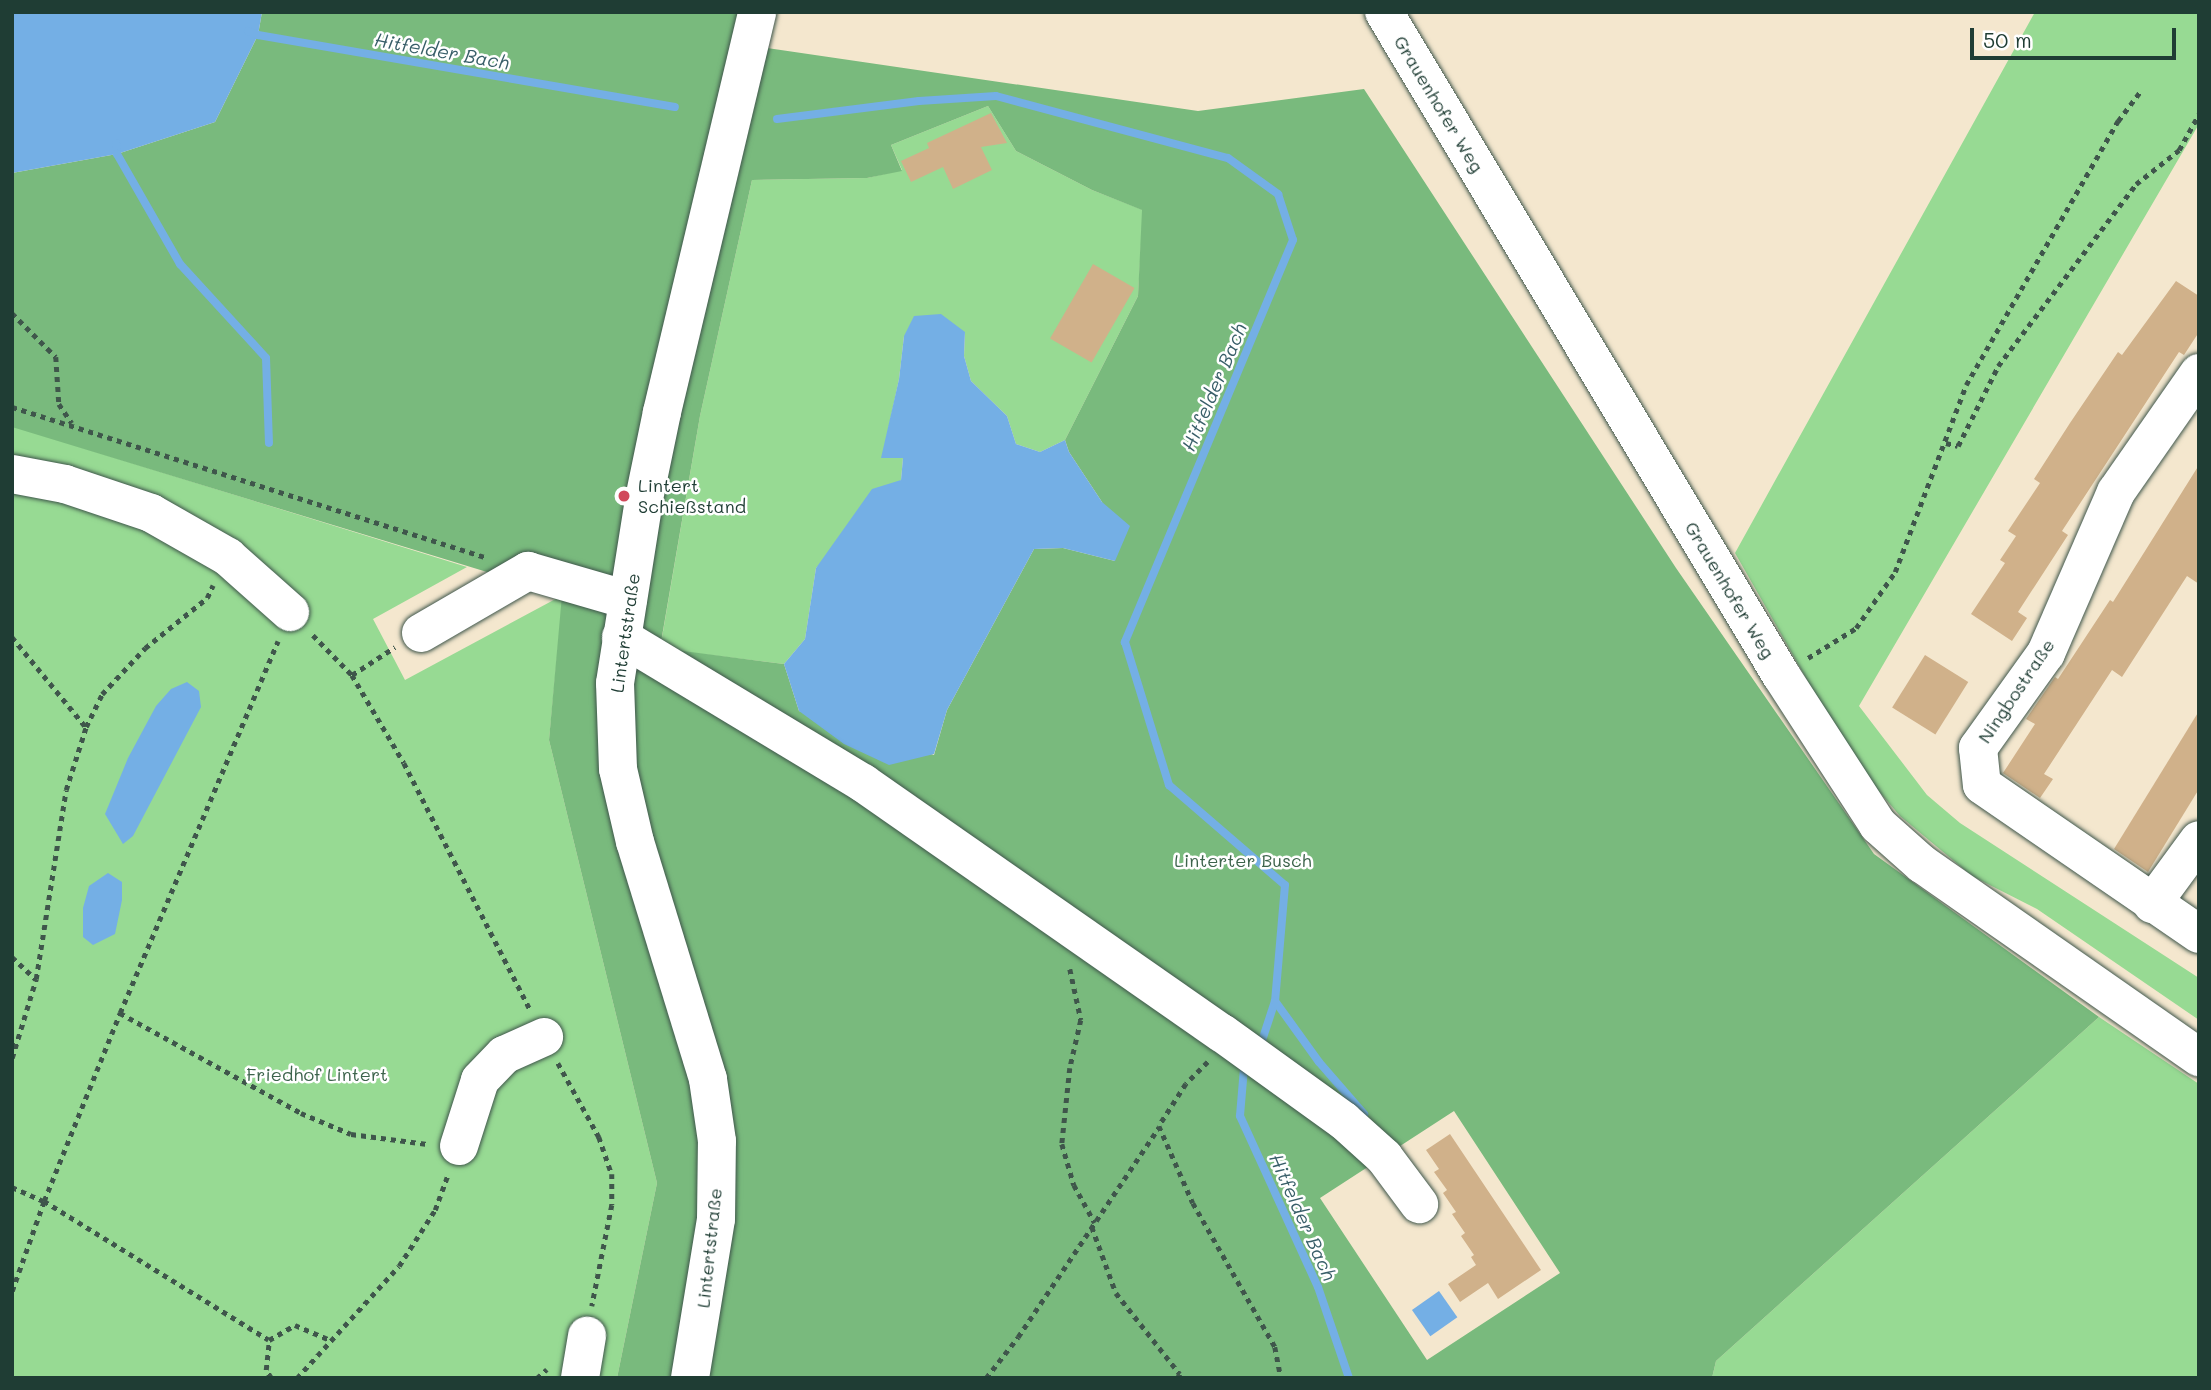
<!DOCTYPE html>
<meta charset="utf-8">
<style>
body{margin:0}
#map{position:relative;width:2211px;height:1390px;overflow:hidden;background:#f4e7ce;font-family:Mali,sans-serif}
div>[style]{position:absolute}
.green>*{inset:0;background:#97da93}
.forest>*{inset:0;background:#79ba7d}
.water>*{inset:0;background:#74afe5;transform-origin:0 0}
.stream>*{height:8px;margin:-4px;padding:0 4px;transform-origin:4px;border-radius:4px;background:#74afe5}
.building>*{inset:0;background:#d0b18a;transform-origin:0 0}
.path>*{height:4.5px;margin-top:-2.25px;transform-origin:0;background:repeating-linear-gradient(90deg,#3f564b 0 5px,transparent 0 10px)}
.roads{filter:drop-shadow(0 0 2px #3f564b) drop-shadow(0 0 2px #3f564b)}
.minor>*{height:38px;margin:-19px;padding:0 19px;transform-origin:19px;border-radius:19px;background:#fff}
.major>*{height:38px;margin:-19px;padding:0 19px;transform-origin:19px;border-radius:19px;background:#fff}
.dots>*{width:19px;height:19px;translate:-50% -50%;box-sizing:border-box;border:4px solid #fff;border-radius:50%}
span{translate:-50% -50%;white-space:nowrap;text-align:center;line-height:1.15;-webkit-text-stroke:5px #fff;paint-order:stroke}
.street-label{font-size:18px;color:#1f3d34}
.poi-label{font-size:18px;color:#1f3d34}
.left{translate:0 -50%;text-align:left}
.park-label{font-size:18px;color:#3d644c}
.water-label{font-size:19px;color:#395f69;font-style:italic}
.frame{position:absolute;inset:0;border:14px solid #1f3d34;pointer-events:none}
.scale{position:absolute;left:1970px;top:28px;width:206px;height:32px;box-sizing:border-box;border:4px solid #1f3d34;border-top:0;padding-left:9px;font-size:21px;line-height:24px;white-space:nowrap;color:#1f3d34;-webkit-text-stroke:5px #fff;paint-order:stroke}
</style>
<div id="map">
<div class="green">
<i style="clip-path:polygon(2035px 12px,2199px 12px,2199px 124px,1859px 706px,1927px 795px,1960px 823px,2199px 978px,2199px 1020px,2037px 909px,1972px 876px,1900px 816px,1853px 761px,1735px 553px)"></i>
<i style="clip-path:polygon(988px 106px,1016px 151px,1092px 190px,1143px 210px,1138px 296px,1065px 440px,1040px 452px,1016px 444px,1007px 416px,971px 381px,964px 356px,965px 332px,904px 336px,899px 379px,882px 458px,903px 458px,901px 480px,816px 568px,805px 639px,784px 664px,660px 649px,700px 416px,752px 180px,867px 178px,902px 170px,891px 145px)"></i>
<i style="clip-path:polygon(12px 426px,467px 567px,373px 619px,405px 680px,563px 595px,549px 740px,657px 1183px,617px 1378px,12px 1378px)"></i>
<i style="clip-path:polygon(2099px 1017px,2199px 1084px,2199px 1378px,1712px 1378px,1716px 1361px)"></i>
</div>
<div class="forest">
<i style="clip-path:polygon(evenodd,262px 12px,769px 12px,761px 47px,1198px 111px,1364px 89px,1676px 568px,1874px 854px,2099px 1017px,1716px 1361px,1712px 1378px,617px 1378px,657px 1183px,549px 740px,562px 595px,12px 427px,12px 173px,117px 154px,215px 122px,258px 35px,262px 12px,988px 106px,1016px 151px,1092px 190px,1142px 210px,1138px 296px,1065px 440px,1069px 452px,1102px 502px,1115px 561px,1063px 548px,1034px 549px,947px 710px,934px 755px,799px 711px,784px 664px,660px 648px,700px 416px,752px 180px,867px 178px,902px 171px,891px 145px,988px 106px,262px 12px,1454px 1111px,1560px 1273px,1427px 1360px,1320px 1198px,1454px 1111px)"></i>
</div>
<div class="water">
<i style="clip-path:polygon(12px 12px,262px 12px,258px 35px,215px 122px,117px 154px,12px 173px)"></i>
<i style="clip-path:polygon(941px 314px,965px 332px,964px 356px,971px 381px,1007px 416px,1016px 444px,1040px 452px,1065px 440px,1069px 452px,1102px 502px,1130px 526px,1115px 561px,1063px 548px,1034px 549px,947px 710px,934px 754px,889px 765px,844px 744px,799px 711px,784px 664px,805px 639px,816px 568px,872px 489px,901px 480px,903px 458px,881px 458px,899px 379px,904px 336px,914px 316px)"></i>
<i style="clip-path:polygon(187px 682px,199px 691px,201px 707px,133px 836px,123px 844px,105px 814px,128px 758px,156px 706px,171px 689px)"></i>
<i style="clip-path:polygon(108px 873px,122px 882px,122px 900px,115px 934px,93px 945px,83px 937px,83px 908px,89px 886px)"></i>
<i style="left:1439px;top:1291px;width:32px;height:33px;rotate:55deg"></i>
</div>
<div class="stream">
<i style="left:248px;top:31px;width:11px;rotate:22deg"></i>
<i style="left:258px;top:35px;width:423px;rotate:9.8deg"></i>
<i style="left:777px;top:119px;width:143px;rotate:-7.2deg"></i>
<i style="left:919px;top:101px;width:77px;rotate:-3.7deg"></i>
<i style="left:996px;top:96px;width:240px;rotate:15deg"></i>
<i style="left:1228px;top:158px;width:62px;rotate:35.8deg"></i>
<i style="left:1278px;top:194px;width:48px;rotate:71.9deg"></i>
<i style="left:1293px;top:240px;width:436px;rotate:112.7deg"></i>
<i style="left:1125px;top:642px;width:150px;rotate:72.9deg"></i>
<i style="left:1169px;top:785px;width:153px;rotate:40.8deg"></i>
<i style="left:1285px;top:885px;width:116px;rotate:94.9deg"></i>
<i style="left:1275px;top:1001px;width:48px;rotate:108.1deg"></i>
<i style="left:116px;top:143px;width:11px;rotate:85deg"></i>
<i style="left:117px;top:154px;width:127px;rotate:60.2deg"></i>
<i style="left:180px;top:264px;width:127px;rotate:47.5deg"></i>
<i style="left:266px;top:358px;width:85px;rotate:88deg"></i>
<i style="left:1275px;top:1001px;width:75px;rotate:54.2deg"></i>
<i style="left:1319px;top:1062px;width:69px;rotate:49.1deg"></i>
<i style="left:1244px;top:1068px;width:48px;rotate:94.8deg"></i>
<i style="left:1240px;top:1116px;width:188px;rotate:65.5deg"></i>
<i style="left:1318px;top:1287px;width:96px;rotate:71.2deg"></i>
</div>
<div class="building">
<i style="clip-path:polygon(991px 113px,1007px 143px,981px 147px,992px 170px,953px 189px,943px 167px,911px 182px,901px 161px,929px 148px,927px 143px)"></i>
<i style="left:1093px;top:264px;width:48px;height:86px;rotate:30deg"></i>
<i style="clip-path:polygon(2176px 281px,2199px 296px,2199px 332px,2184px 355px,2179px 352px,2062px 531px,2068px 535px,2018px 612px,2027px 618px,2012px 641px,1971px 614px,2005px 563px,2000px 560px,2016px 536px,2008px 531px,2040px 483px,2034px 479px,2070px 423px,2118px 352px,2122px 355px)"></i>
<i style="clip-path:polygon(2199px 465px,2199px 584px,2187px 576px,2122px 677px,2112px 670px,2044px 774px,2053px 779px,2040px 798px,2003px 773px,2035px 724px,2026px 719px,2055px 677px,2058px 679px,2110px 600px,2113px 602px)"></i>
<i style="left:1925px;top:655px;width:51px;height:62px;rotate:32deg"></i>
<i style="clip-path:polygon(2199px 711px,2199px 789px,2148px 872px,2114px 849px)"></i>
<i style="clip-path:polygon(1450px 1134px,1541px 1270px,1498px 1299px,1488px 1283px,1460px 1302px,1448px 1284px,1476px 1265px,1471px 1257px,1474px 1255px,1461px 1236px,1465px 1233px,1452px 1214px,1456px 1212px,1443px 1193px,1447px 1190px,1434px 1172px,1439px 1169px,1426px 1150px)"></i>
</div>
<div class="path">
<i style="left:12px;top:313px;width:62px;rotate:45deg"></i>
<i style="left:56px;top:357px;width:47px;rotate:86.3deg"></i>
<i style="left:59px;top:404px;width:23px;rotate:56deg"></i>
<i style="left:12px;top:407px;width:498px;rotate:17.6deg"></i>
<i style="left:1946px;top:443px;width:12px;rotate:14deg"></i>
<i style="left:1958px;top:446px;width:89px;rotate:-63.4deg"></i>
<i style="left:1998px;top:366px;width:228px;rotate:-52.8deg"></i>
<i style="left:2136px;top:184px;width:55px;rotate:-38.3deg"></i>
<i style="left:2179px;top:150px;width:41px;rotate:-60.9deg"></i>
<i style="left:313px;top:635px;width:56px;rotate:45.7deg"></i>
<i style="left:352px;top:675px;width:51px;rotate:-33.1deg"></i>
<i style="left:12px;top:637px;width:117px;rotate:50.6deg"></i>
<i style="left:1808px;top:658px;width:57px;rotate:-32deg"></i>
<i style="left:1856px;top:628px;width:68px;rotate:-55.1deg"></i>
<i style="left:1895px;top:572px;width:200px;rotate:-69.2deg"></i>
<i style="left:1966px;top:385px;width:305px;rotate:-60.1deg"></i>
<i style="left:2118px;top:121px;width:39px;rotate:-53deg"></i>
<i style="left:352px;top:675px;width:102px;rotate:59.4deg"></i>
<i style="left:404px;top:763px;width:276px;rotate:62.9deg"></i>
<i style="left:12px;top:957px;width:33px;rotate:43deg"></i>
<i style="left:1070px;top:969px;width:52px;rotate:77.8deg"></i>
<i style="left:1081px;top:1020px;width:49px;rotate:102.9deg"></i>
<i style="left:1070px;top:1068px;width:76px;rotate:96deg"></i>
<i style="left:1062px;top:1144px;width:43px;rotate:73.7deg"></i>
<i style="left:1074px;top:1185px;width:43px;rotate:61.1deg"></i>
<i style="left:120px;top:1013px;width:207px;rotate:28.9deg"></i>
<i style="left:301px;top:1113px;width:54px;rotate:22.8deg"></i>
<i style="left:351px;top:1134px;width:77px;rotate:7.5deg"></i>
<i style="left:12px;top:1058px;width:83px;rotate:-73.1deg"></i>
<i style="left:36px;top:979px;width:191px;rotate:-81deg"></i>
<i style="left:66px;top:790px;width:66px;rotate:-72.4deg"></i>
<i style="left:86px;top:727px;width:37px;rotate:-64deg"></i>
<i style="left:102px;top:694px;width:63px;rotate:-46.9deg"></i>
<i style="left:145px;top:648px;width:80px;rotate:-38.9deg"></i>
<i style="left:207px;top:598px;width:14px;rotate:-65deg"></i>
<i style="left:1208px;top:1062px;width:31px;rotate:135deg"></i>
<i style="left:1186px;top:1084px;width:50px;rotate:122.7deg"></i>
<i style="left:1159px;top:1126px;width:84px;rotate:66.2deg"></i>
<i style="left:1193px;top:1203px;width:166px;rotate:60.3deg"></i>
<i style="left:1275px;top:1347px;width:32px;rotate:79deg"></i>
<i style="left:558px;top:1063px;width:85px;rotate:61deg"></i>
<i style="left:599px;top:1137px;width:39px;rotate:71deg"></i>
<i style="left:612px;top:1174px;width:31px;rotate:90deg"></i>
<i style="left:612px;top:1205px;width:103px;rotate:101.2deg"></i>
<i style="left:12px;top:1187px;width:35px;rotate:24deg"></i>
<i style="left:44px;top:1201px;width:264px;rotate:31.7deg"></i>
<i style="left:1092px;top:1227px;width:70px;rotate:70deg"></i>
<i style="left:1116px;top:1293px;width:103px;rotate:51.7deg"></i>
<i style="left:1180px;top:1374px;width:4px;rotate:117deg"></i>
<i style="left:12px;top:1291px;width:96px;rotate:-70.4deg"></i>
<i style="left:44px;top:1201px;width:203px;rotate:-68deg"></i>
<i style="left:120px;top:1013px;width:404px;rotate:-67deg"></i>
<i style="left:271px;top:1378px;width:9px;rotate:-122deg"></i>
<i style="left:266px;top:1370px;width:30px;rotate:-84deg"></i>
<i style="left:269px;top:1340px;width:30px;rotate:-30deg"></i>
<i style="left:295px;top:1325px;width:38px;rotate:23deg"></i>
<i style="left:297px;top:1378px;width:151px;rotate:-47.7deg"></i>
<i style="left:399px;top:1266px;width:67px;rotate:-57.3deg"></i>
<i style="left:435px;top:1210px;width:38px;rotate:-70deg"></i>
<i style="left:537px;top:1378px;width:13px;rotate:-42deg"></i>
<i style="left:986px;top:1378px;width:52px;rotate:-52deg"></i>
<i style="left:1018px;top:1337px;width:253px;rotate:-56.1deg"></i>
</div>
<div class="roads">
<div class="minor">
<i style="left:1384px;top:12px;width:773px;rotate:59.09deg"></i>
<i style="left:1781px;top:675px;width:179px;rotate:57.1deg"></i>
<i style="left:1878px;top:825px;width:59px;rotate:41.6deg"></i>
<i style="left:1922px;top:864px;width:338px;rotate:34.9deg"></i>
<i style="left:2199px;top:373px;width:145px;rotate:124.9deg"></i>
<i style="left:2116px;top:492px;width:176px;rotate:113.5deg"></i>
<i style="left:2046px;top:653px;width:117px;rotate:125.6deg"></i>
<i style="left:1978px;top:748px;width:37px;rotate:84deg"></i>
<i style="left:1982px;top:785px;width:263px;rotate:34.5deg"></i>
<i style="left:12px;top:474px;width:54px;rotate:10.7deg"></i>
<i style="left:65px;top:484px;width:91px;rotate:18.6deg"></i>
<i style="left:151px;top:513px;width:89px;rotate:29.7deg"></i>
<i style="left:228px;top:557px;width:83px;rotate:41.6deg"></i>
<i style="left:421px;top:633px;width:124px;rotate:-30.1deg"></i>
<i style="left:528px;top:571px;width:104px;rotate:16.2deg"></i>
<i style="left:621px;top:637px;width:283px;rotate:31.1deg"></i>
<i style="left:863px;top:783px;width:437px;rotate:34.9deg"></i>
<i style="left:1222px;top:1033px;width:150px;rotate:35.8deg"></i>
<i style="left:1344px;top:1121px;width:54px;rotate:42deg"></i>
<i style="left:1384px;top:1157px;width:59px;rotate:53.3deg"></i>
<i style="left:2152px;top:904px;width:79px;rotate:-53.7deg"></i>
<i style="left:459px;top:1146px;width:69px;rotate:-72.3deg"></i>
<i style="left:480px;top:1080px;width:35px;rotate:-46deg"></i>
<i style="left:504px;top:1055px;width:44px;rotate:-24.2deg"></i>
<i style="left:580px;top:1378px;width:43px;rotate:-80.5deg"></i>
</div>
<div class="major">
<i style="left:690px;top:1378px;width:161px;rotate:-80.7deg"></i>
<i style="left:716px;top:1219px;width:78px;rotate:-89.3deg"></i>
<i style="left:717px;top:1141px;width:63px;rotate:-98.3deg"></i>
<i style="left:708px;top:1079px;width:248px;rotate:-107.1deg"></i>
<i style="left:635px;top:842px;width:75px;rotate:-103.1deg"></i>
<i style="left:618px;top:769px;width:86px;rotate:-92deg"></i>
<i style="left:615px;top:683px;width:186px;rotate:-81deg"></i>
<i style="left:644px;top:499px;width:89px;rotate:-78.3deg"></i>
<i style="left:662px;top:412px;width:411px;rotate:-76.6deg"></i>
</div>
</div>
<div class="dots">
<i style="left:624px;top:496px;background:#d1495b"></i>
</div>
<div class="street-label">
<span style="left:1439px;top:104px;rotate:59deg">Grauenhofer Weg</span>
<span style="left:1730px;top:590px;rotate:59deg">Grauenhofer Weg</span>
<span style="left:625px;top:633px;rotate:-82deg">Lintertstraße</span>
<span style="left:2016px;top:691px;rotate:-56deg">Ningbostraße</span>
<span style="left:709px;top:1248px;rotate:-84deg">Lintertstraße</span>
</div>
<div class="poi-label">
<span class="left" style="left:638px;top:496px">Lintert<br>Schießstand</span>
</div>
<div class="park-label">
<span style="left:1243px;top:860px">Linterter Busch</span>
<span style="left:317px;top:1074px">Friedhof Lintert</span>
</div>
<div class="water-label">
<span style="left:442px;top:51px;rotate:10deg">Hitfelder Bach</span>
<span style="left:1214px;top:387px;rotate:-67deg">Hitfelder Bach</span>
<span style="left:1303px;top:1217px;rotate:66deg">Hitfelder Bach</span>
</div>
<div class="frame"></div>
<div class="scale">50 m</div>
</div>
